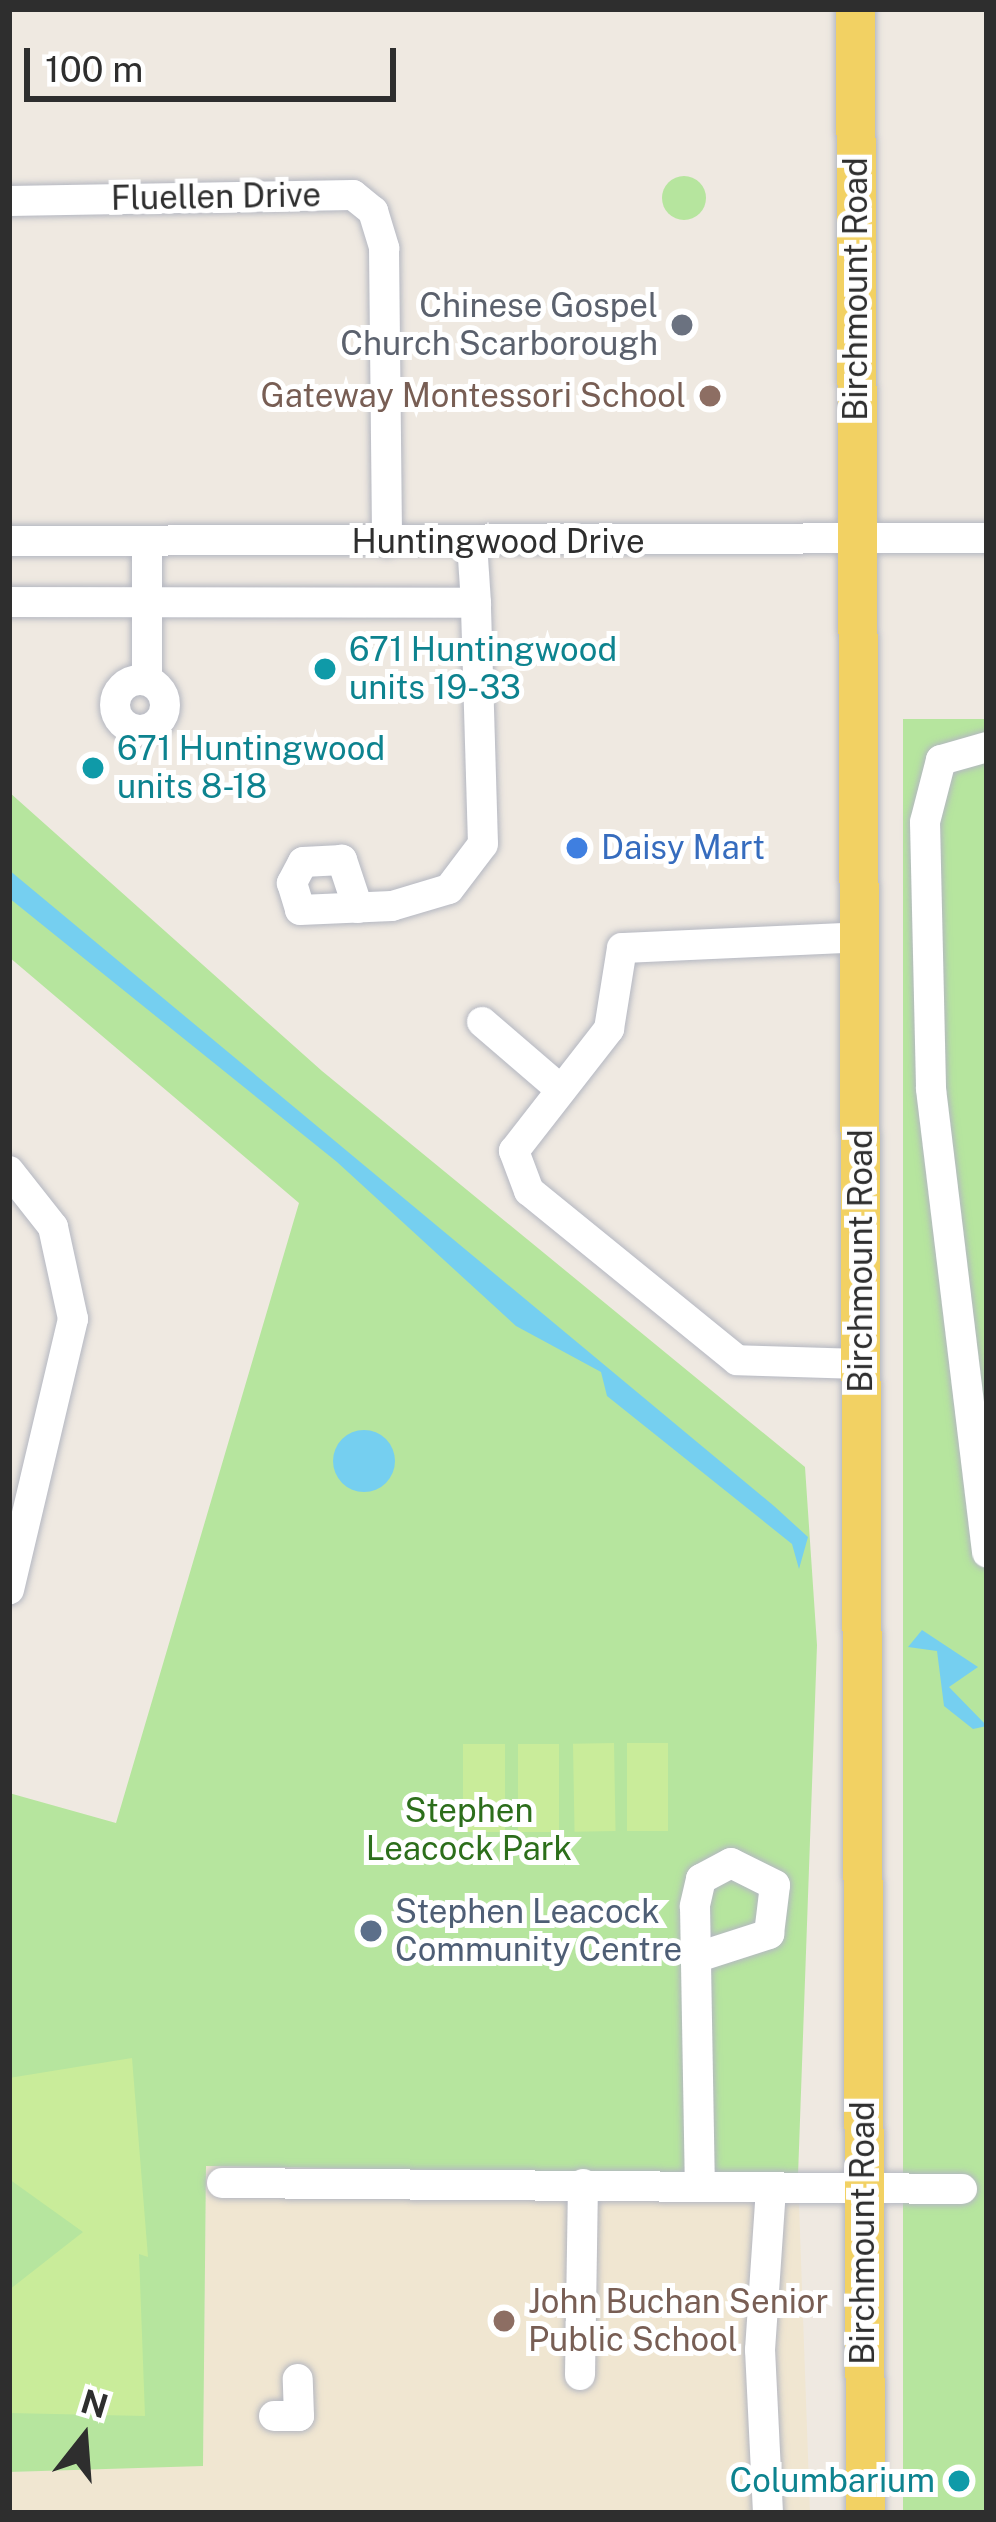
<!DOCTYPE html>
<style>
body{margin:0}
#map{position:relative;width:996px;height:2522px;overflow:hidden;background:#efe9e1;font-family:"Public Sans",sans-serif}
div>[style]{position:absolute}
.education>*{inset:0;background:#f0e6d1}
.green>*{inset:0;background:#b6e59e;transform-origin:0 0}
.round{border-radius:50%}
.pitch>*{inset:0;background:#c9ec9a;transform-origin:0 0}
.water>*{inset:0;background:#75cff0}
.roads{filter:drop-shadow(0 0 3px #b4b7c1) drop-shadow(0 0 3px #b4b7c1)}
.minor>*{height:30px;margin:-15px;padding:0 15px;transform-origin:15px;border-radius:15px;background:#fff}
.minor>.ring{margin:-15px;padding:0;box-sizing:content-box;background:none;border:30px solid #fff;border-radius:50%}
.major>*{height:39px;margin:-19.5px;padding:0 19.5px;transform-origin:19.5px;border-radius:19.5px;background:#f2d163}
.dots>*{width:33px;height:33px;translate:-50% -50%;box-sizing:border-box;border:6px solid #fff;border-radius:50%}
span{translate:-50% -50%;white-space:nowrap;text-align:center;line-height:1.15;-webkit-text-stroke:10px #fff;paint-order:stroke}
.street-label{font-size:33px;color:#2e2e2e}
.worship-label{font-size:33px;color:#5b616d}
.right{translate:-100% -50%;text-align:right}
.education-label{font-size:33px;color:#785e54}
.left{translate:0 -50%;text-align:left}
.culture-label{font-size:33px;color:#0d838f}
.shop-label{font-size:33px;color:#366cbe}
.park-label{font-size:33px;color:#2c6e1b}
.service-label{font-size:33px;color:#4e5e75}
.frame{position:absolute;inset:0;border:12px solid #2e2e2e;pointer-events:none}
.north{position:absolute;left:24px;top:2378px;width:120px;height:120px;-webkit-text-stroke:9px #fff;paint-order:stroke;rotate:17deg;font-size:33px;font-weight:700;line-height:48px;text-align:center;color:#2e2e2e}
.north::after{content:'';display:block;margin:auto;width:42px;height:54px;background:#2e2e2e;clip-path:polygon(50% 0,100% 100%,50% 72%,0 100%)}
.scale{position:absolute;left:24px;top:48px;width:372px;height:54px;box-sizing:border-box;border:6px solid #2e2e2e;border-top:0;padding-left:15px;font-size:36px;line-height:42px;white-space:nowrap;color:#2e2e2e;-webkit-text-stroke:9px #fff;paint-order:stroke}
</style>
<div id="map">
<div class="education">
<i style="clip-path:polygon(206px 2166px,798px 2176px,810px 2513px,9px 2513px,9px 2472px,203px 2465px)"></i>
</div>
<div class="green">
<i class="round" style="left:662px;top:176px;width:44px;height:44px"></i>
<i style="left:987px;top:719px;width:1794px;height:84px;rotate:90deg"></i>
<i style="clip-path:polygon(9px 792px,322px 1071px,805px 1467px,817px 1645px,798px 2176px,206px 2166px,203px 2466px,9px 2472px,9px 1793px,116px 1823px,299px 1203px,9px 957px)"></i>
</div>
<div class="pitch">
<i style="left:614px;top:1743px;width:88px;height:41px;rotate:89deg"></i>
<i style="left:627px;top:1743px;width:41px;height:88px"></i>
<i style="left:463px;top:1744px;width:42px;height:88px"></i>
<i style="left:518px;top:1744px;width:41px;height:88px"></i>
<i style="clip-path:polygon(132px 2058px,148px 2257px,139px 2254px,145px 2416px,9px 2413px,9px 2290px,83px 2232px,9px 2179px,9px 2078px)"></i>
</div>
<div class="water">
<i style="clip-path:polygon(9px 870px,774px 1506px,808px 1537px,799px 1569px,792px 1544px,607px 1396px,601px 1372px,516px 1326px,337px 1162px,9px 898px)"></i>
<i class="round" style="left:333px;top:1430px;width:62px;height:62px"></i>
<i style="clip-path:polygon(922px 1630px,978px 1667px,949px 1687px,987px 1726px,973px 1729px,944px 1706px,937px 1651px,908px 1647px)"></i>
</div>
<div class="roads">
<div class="minor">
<i style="left:9px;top:201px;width:344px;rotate:-1deg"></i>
<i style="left:353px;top:195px;width:26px;rotate:39deg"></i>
<i style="left:373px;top:211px;width:39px;rotate:73deg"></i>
<i style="left:384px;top:248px;width:294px;rotate:89.4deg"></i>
<i style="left:9px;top:541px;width:978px;rotate:-0.18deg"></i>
<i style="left:147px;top:542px;width:137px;rotate:90deg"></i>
<i style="left:9px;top:602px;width:467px;rotate:0.1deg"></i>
<i style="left:476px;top:603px;width:61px;rotate:-93.8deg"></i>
<i class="ring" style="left:115px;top:680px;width:20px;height:20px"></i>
<i style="left:987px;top:747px;width:48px;rotate:164.2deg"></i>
<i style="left:941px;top:760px;width:64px;rotate:104.5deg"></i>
<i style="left:925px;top:822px;width:267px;rotate:88.7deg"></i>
<i style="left:931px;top:1089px;width:467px;rotate:83.1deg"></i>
<i style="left:358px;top:908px;width:51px;rotate:-108.4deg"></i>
<i style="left:342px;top:860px;width:39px;rotate:177deg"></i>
<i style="left:303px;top:862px;width:24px;rotate:118deg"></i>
<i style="left:292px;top:883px;width:28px;rotate:73deg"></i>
<i style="left:300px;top:910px;width:92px;rotate:-2.5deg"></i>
<i style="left:392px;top:906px;width:59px;rotate:-16.6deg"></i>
<i style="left:449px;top:889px;width:56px;rotate:-52.9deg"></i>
<i style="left:483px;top:844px;width:241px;rotate:-91.7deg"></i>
<i style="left:482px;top:1022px;width:103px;rotate:40.7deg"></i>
<i style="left:9px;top:1171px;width:71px;rotate:51.8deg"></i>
<i style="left:53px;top:1227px;width:94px;rotate:77.7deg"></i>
<i style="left:73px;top:1319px;width:278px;rotate:103.3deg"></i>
<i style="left:861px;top:1364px;width:124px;rotate:-178.2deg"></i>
<i style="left:737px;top:1360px;width:268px;rotate:-140.9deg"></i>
<i style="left:529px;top:1191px;width:43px;rotate:-110.6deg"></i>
<i style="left:514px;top:1151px;width:155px;rotate:-52.1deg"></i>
<i style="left:609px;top:1029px;width:82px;rotate:-80.9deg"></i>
<i style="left:622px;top:948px;width:240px;rotate:-2.6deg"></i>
<i style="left:698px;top:1957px;width:75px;rotate:-17.9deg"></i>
<i style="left:769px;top:1934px;width:49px;rotate:-83deg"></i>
<i style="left:775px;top:1885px;width:49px;rotate:-153.4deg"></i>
<i style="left:731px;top:1863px;width:34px;rotate:152deg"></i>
<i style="left:701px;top:1879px;width:28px;rotate:103deg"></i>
<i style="left:695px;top:1906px;width:278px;rotate:89deg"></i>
<i style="left:222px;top:2183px;width:740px;rotate:0.46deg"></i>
<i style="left:580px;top:2375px;width:191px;rotate:-89.1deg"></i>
<i style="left:274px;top:2416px;width:25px"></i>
<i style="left:299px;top:2416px;width:37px;rotate:-92deg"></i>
<i style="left:768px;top:2513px;width:163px;rotate:-92.8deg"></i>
<i style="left:760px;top:2350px;width:162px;rotate:-86.1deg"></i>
</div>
<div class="major">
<i style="left:855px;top:9px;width:2504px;rotate:89.77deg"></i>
</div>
</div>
<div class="dots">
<i style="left:682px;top:325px;background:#6b7280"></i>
<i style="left:710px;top:396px;background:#8d6e63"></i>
<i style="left:325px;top:669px;background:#0f9aa8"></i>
<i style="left:93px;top:768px;background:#0f9aa8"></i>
<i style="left:577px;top:848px;background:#3f7fe0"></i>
<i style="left:371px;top:1931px;background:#5c6f8a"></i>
<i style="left:504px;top:2321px;background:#8d6e63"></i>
<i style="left:959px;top:2481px;background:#0f9aa8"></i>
</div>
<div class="street-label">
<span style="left:216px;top:197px;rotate:-1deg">Fluellen Drive</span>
<span style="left:856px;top:289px;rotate:-90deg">Birchmount Road</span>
<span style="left:498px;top:542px">Huntingwood Drive</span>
<span style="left:861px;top:1261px;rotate:-90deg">Birchmount Road</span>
<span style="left:863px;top:2233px;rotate:-90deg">Birchmount Road</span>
</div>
<div class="worship-label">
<span class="right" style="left:658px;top:325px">Chinese Gospel<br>Church Scarborough</span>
</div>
<div class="education-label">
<span class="right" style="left:686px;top:396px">Gateway Montessori School</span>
<span class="left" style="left:528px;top:2321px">John Buchan Senior<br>Public School</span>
</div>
<div class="culture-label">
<span class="left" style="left:349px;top:669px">671 Huntingwood<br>units 19-33</span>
<span class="left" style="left:117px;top:768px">671 Huntingwood<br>units 8-18</span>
<span class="right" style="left:935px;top:2481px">Columbarium</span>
</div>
<div class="shop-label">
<span class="left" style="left:601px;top:848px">Daisy Mart</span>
</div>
<div class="park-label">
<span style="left:469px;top:1830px">Stephen<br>Leacock Park</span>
</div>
<div class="service-label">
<span class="left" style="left:395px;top:1931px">Stephen Leacock<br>Community Centre</span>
</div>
<div class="frame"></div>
<div class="north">N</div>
<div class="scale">100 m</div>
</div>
